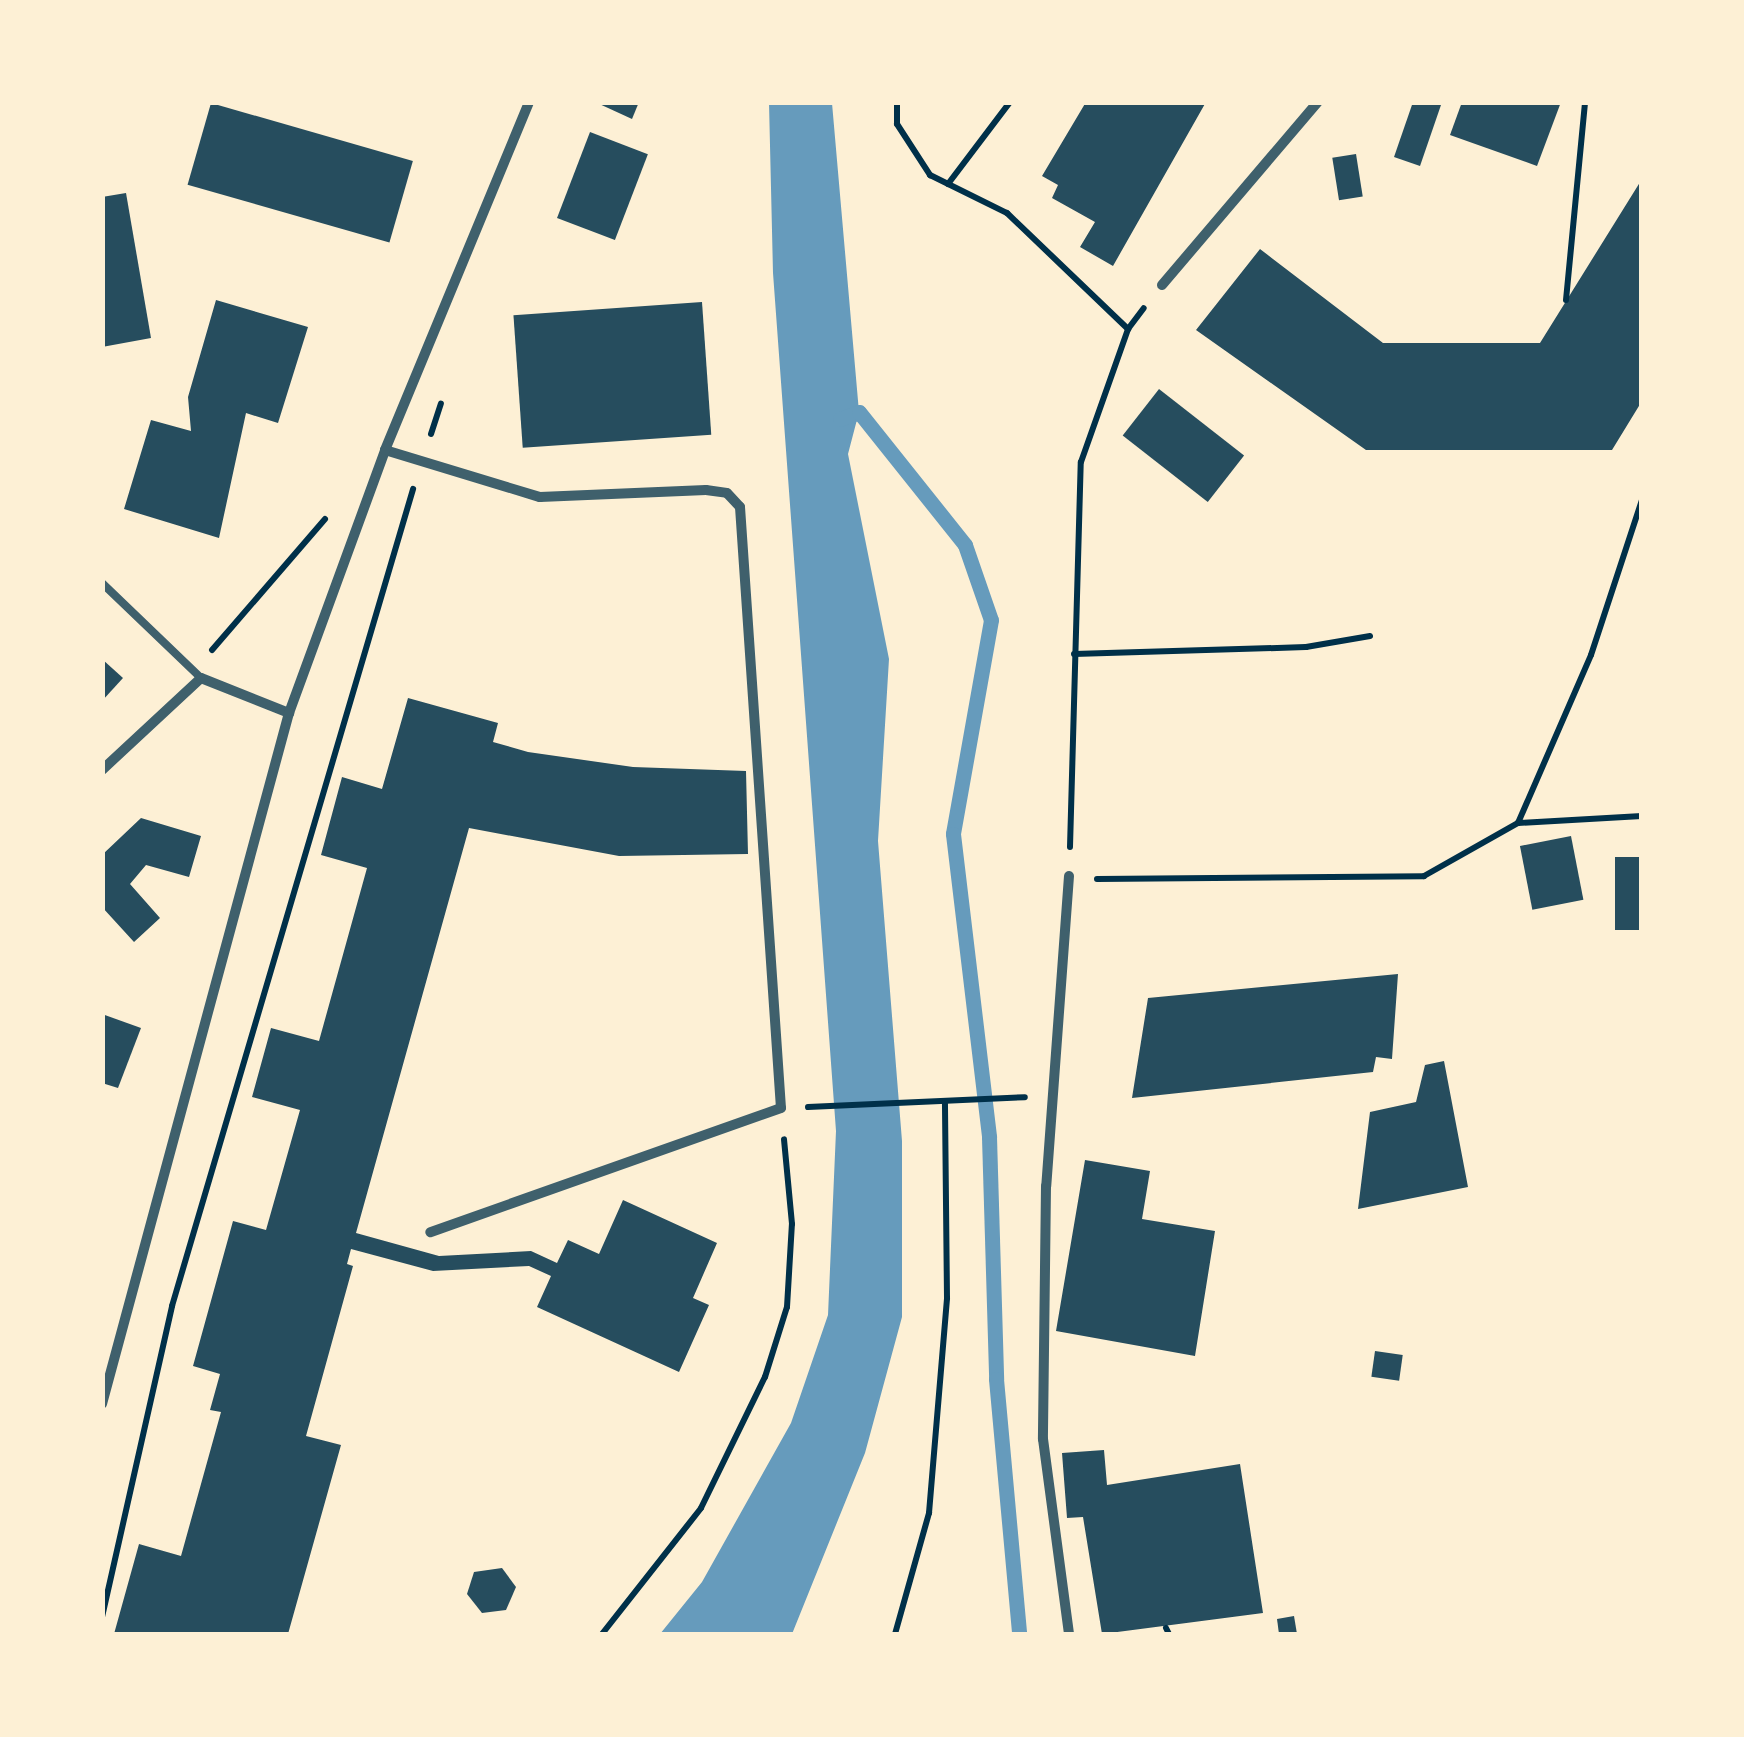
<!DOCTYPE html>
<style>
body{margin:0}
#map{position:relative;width:1744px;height:1737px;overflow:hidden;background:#fdf0d5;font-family:"Alegreya Sans",sans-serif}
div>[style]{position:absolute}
.water>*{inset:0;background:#669bbc}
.stream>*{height:15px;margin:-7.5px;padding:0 7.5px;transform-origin:7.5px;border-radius:7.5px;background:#669bbc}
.building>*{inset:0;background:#264d5e;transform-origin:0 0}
.path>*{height:6px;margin:-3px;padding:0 3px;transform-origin:3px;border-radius:3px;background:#003049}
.service>*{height:8px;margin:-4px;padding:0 4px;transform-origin:4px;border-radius:4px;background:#3f606c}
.minor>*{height:10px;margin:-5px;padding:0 5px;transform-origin:5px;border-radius:5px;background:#3f606c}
span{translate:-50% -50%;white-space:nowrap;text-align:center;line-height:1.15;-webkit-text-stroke:8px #fdf0d5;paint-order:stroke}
.frame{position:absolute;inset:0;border:105px solid #fdf0d5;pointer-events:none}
</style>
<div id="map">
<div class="water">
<i style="clip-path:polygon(769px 103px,832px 103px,859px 412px,848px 454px,889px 659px,878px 841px,902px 1141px,902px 1317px,865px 1453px,792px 1634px,660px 1634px,702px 1582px,791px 1423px,828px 1315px,836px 1131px,773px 273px)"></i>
</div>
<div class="stream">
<i style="left:840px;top:419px;width:20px;rotate:-20deg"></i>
<i style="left:859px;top:412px;width:170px;rotate:51.4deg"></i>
<i style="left:965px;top:545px;width:79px;rotate:70.9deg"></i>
<i style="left:991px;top:620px;width:217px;rotate:100.1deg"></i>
<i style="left:953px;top:834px;width:305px;rotate:83.2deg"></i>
<i style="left:989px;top:1137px;width:242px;rotate:88.3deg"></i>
<i style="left:996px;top:1379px;width:256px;rotate:84.8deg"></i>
</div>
<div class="building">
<i style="clip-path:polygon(595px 102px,639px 102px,632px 119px)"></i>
<i style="clip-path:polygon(1086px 102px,1206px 102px,1113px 266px,1080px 247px,1095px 222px,1052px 198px,1058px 185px,1042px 176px)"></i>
<i style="clip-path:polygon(1413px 102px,1442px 102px,1420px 166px,1394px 157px)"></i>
<i style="clip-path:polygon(1462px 102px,1561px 102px,1537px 166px,1450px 135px)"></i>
<i style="left:211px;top:103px;width:210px;height:85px;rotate:16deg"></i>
<i style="left:590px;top:132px;width:62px;height:92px;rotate:21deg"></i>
<i style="left:1356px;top:154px;width:43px;height:24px;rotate:81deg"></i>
<i style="clip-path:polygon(1642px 179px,1642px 401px,1612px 450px,1366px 450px,1196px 330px,1260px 249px,1383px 343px,1540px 343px)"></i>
<i style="clip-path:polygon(126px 193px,151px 338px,102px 347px,102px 197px)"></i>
<i style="clip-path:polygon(216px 300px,308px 327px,278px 423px,246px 413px,219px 538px,124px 509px,151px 420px,191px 431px,188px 397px)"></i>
<i style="left:702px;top:302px;width:133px;height:189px;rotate:86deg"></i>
<i style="left:1159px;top:389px;width:108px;height:59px;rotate:38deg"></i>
<i style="clip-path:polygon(102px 659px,123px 678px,102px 701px)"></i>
<i style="clip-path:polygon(408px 698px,498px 723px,493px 742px,528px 752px,633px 767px,746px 771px,748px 854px,619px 856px,469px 828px,356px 1233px,439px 1256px,531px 1251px,557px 1263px,568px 1240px,599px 1254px,623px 1200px,717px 1243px,693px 1298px,709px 1305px,679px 1372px,537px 1307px,551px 1276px,529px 1266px,433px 1271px,351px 1249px,347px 1264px,353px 1266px,306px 1436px,341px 1445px,288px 1634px,114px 1634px,139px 1544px,181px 1556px,221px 1412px,210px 1410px,220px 1374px,193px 1366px,233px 1221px,266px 1230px,300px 1110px,252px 1097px,271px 1028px,319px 1041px,367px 868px,321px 855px,342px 777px,382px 789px)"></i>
<i style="clip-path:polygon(141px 818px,201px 836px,189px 877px,146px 865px,130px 884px,160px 918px,134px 942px,102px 907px,102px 855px)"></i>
<i style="left:1571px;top:836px;width:65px;height:52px;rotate:79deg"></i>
<i style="left:1642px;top:857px;width:73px;height:27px;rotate:90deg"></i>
<i style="clip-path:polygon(1398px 974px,1392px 1059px,1376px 1057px,1373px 1072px,1132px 1098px,1148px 998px)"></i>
<i style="clip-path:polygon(102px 1014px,141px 1028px,118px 1088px,102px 1083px)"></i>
<i style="clip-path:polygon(1444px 1061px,1468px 1187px,1358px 1209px,1370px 1112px,1416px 1102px,1425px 1065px)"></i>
<i style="clip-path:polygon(1085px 1160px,1150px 1171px,1142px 1219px,1215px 1231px,1195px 1356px,1056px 1331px)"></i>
<i style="left:1375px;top:1351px;width:28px;height:26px;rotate:8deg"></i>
<i style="clip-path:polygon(1104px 1450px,1107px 1485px,1240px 1464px,1263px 1613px,1102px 1634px,1083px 1517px,1067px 1518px,1062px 1453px)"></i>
<i style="clip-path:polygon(502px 1568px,516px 1587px,506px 1610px,482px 1613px,467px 1594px,474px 1572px)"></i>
<i style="clip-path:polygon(1294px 1616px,1297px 1634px,1279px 1634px,1277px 1619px)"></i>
</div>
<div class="path">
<i style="left:897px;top:102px;width:22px;rotate:90deg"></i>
<i style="left:897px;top:124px;width:61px;rotate:57.1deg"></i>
<i style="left:930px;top:175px;width:86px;rotate:26.3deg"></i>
<i style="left:1007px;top:213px;width:168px;rotate:43.8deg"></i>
<i style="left:948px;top:184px;width:103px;rotate:-52.9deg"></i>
<i style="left:1566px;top:300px;width:199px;rotate:-84.5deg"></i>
<i style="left:431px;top:434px;width:32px;rotate:-72deg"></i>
<i style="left:212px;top:650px;width:173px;rotate:-49.2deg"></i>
<i style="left:1074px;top:654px;width:232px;rotate:-1.7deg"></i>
<i style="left:1306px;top:647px;width:65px;rotate:-9.8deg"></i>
<i style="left:1518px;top:823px;width:183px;rotate:-66.5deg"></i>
<i style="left:1591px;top:655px;width:163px;rotate:-71.8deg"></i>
<i style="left:1070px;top:847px;width:385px;rotate:-88.4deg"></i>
<i style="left:1081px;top:462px;width:141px;rotate:-70.5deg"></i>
<i style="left:1128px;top:329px;width:26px;rotate:-53deg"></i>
<i style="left:1097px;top:879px;width:327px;rotate:-0.5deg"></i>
<i style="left:1424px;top:876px;width:108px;rotate:-29.4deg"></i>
<i style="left:1518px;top:823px;width:124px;rotate:-3.2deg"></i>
<i style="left:808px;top:1107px;width:217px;rotate:-2.6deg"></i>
<i style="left:102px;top:1617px;width:319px;rotate:-77.3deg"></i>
<i style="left:172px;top:1306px;width:852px;rotate:-73.56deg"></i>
<i style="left:1166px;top:1628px;width:7px;rotate:63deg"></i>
<i style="left:602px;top:1634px;width:160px;rotate:-51.8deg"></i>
<i style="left:701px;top:1508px;width:146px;rotate:-64deg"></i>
<i style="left:765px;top:1377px;width:73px;rotate:-72.6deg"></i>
<i style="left:787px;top:1307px;width:83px;rotate:-86.6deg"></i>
<i style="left:792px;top:1224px;width:85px;rotate:-95.4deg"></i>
<i style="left:895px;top:1634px;width:126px;rotate:-74.3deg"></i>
<i style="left:929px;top:1513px;width:216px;rotate:-85.2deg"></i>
<i style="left:947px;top:1298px;width:197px;rotate:-90.6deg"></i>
</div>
<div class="service">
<i style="left:102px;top:583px;width:137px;rotate:43.8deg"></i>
</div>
<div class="minor">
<i style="left:1162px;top:285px;width:240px;rotate:-49.6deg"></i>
<i style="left:385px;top:450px;width:162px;rotate:16.9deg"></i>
<i style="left:540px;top:497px;width:166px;rotate:-2.4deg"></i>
<i style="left:706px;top:490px;width:21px;rotate:8deg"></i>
<i style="left:727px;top:493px;width:19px;rotate:47deg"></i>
<i style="left:740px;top:507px;width:602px;rotate:86.1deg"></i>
<i style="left:781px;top:1108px;width:372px;rotate:160.5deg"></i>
<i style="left:102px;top:770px;width:135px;rotate:-42.9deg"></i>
<i style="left:201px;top:678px;width:95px;rotate:21.7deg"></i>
<i style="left:1069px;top:876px;width:311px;rotate:94.2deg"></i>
<i style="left:1046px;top:1186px;width:253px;rotate:90.7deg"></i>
<i style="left:1043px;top:1439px;width:197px;rotate:82.4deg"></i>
<i style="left:102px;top:1404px;width:716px;rotate:-74.86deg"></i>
<i style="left:289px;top:713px;width:280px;rotate:-69.9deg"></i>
<i style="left:385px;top:450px;width:377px;rotate:-67.5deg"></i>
</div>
<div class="frame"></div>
</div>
